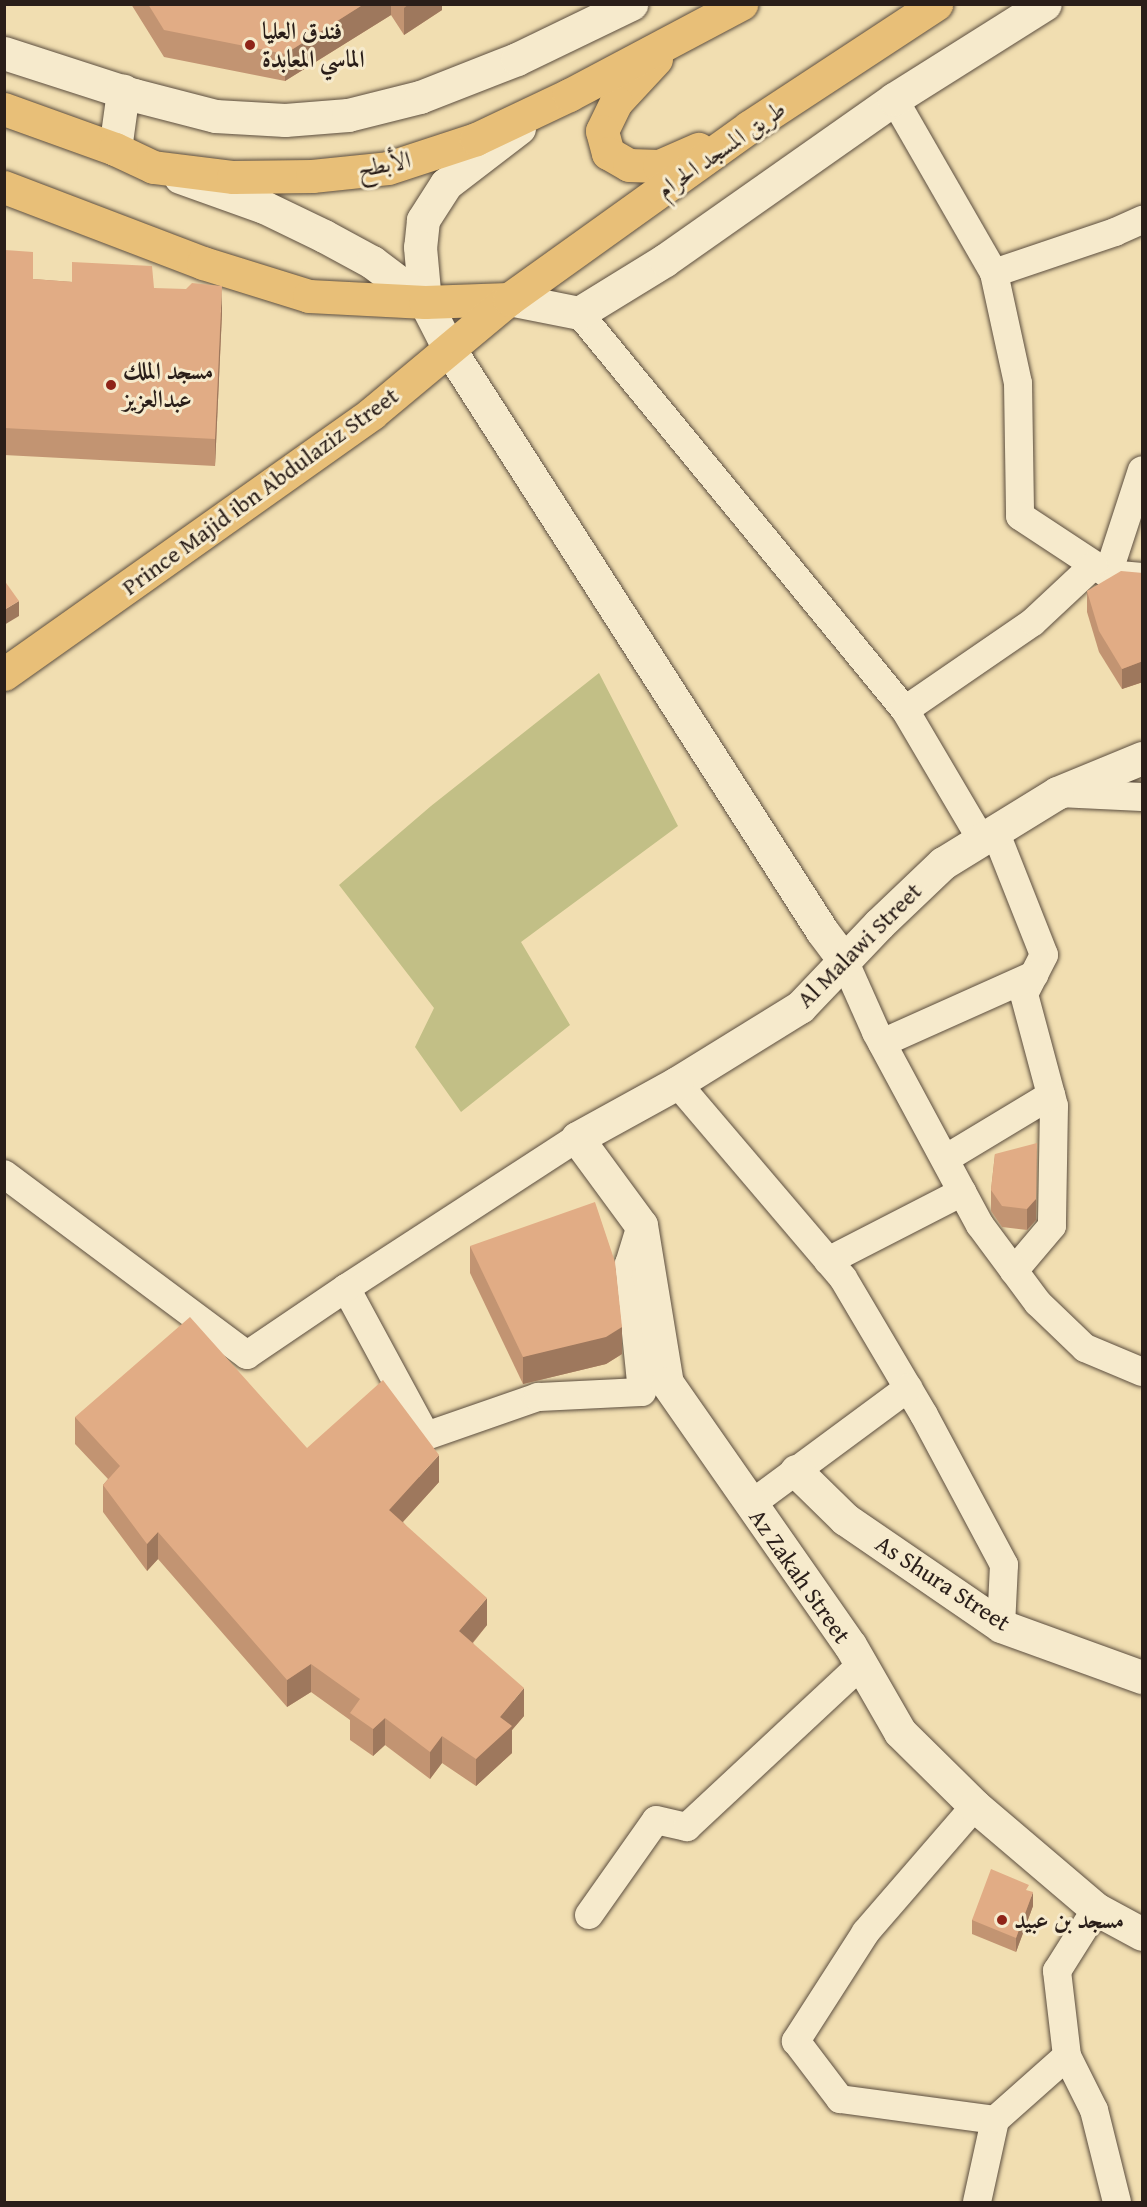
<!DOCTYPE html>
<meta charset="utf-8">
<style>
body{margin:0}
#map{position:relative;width:1147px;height:2207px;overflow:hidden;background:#f1deb1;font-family:"Gentium Book Plus",Amiri,serif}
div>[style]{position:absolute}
.green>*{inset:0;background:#c2bf86}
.roads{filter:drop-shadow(0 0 2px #5c4e3f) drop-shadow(0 0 2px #5c4e3f)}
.street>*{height:28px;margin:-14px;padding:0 14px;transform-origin:14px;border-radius:14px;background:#f6eacc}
.secondary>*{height:33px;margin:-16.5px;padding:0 16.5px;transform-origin:16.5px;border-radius:16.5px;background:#f6eacc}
.primary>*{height:33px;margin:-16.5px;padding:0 16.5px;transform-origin:16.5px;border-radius:16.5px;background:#e8bf78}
.wall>*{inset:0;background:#c29472}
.shaded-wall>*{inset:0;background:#9e785d}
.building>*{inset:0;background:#e1ac85}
.dots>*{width:16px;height:16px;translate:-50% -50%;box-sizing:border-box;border:3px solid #f6eacc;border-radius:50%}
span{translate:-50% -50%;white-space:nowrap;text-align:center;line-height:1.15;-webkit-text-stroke:6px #f6eacc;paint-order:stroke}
.poi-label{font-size:24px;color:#2a1e19;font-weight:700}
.left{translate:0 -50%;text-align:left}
.street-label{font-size:24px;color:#2a1e19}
.frame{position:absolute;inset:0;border:6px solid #2a1e19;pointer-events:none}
</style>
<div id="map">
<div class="green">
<i style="clip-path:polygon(599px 673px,678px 826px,521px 942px,570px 1025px,461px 1112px,415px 1047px,434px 1008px,339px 885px,431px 806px)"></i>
</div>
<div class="roads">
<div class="street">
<i style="left:894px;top:99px;width:201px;rotate:60.1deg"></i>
<i style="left:994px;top:273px;width:113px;rotate:77.7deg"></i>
<i style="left:1018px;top:383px;width:133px;rotate:89.1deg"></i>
<i style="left:1020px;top:516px;width:105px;rotate:33.4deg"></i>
<i style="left:1108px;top:574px;width:34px;rotate:5deg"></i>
<i style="left:994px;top:273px;width:128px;rotate:-18.7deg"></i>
<i style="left:1115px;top:232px;width:30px;rotate:-24deg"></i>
<i style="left:579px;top:313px;width:514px;rotate:50.61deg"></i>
<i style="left:905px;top:710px;width:150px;rotate:59.5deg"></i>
<i style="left:1108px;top:574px;width:109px;rotate:-71.9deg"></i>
<i style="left:905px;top:710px;width:155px;rotate:-34.5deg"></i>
<i style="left:1033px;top:622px;width:83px;rotate:-43.1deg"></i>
<i style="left:1059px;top:793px;width:83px;rotate:2.8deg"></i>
<i style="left:995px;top:831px;width:133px;rotate:68.4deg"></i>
<i style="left:1044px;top:955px;width:44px;rotate:117.1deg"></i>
<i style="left:1024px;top:994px;width:116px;rotate:75deg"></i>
<i style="left:1054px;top:1106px;width:120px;rotate:91deg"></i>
<i style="left:1052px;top:1226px;width:59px;rotate:130.2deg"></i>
<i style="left:844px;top:960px;width:79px;rotate:66deg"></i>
<i style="left:876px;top:1032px;width:219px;rotate:61.7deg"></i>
<i style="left:980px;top:1225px;width:97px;rotate:53.4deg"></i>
<i style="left:1038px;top:1303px;width:65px;rotate:43.8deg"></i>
<i style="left:1085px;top:1348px;width:62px;rotate:22.8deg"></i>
<i style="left:882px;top:1043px;width:167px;rotate:-24.1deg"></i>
<i style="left:677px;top:1083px;width:256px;rotate:49.6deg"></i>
<i style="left:843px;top:1278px;width:159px;rotate:59.4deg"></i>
<i style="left:924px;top:1415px;width:170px;rotate:61.9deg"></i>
<i style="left:1004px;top:1565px;width:61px;rotate:92.8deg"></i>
<i style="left:577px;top:1138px;width:275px;rotate:147deg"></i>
<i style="left:346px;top:1288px;width:168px;rotate:61.6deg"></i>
<i style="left:426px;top:1436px;width:119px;rotate:-19.2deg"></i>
<i style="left:538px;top:1397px;width:104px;rotate:-2.8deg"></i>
<i style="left:642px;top:1392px;width:129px;rotate:-95.8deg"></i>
<i style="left:629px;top:1264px;width:41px;rotate:-72.9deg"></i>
<i style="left:945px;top:1159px;width:124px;rotate:-31.1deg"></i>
<i style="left:4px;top:1174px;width:303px;rotate:36.7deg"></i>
<i style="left:247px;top:1355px;width:120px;rotate:-34.1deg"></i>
<i style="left:828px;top:1261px;width:151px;rotate:-27.2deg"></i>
<i style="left:750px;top:1505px;width:197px;rotate:-36.5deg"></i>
<i style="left:975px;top:1806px;width:167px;rotate:130.9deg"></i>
<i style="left:866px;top:1932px;width:130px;rotate:122.7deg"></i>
<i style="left:796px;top:2041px;width:73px;rotate:52.8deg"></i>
<i style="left:840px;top:2099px;width:156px;rotate:7.7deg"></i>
<i style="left:589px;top:1915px;width:116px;rotate:-54.8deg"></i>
<i style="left:656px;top:1820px;width:32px;rotate:13deg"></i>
<i style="left:687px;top:1827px;width:238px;rotate:-43deg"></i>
<i style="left:1067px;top:2056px;width:60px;rotate:63.4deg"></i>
<i style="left:1094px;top:2110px;width:95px;rotate:76deg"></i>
<i style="left:977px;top:2202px;width:84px;rotate:-77.6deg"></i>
<i style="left:995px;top:2120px;width:96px;rotate:-41.6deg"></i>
<i style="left:1067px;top:2056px;width:86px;rotate:-96.7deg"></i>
<i style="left:1057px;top:1971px;width:73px;rotate:-57.8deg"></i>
</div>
<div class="secondary">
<i style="left:4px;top:53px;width:137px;rotate:17.9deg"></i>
<i style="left:134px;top:95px;width:84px;rotate:14.5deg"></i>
<i style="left:215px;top:116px;width:70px;rotate:3.3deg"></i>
<i style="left:285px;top:120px;width:63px;rotate:-4.5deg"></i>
<i style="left:348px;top:115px;width:74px;rotate:-14deg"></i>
<i style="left:420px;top:97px;width:104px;rotate:-21.4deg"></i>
<i style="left:517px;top:59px;width:127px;rotate:-25.8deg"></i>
<i style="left:519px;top:128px;width:92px;rotate:142.5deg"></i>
<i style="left:446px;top:184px;width:43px;rotate:122.6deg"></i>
<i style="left:423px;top:220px;width:27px;rotate:96deg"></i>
<i style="left:420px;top:247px;width:55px;rotate:84.8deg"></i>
<i style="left:425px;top:302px;width:51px;rotate:62.9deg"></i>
<i style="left:448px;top:347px;width:693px;rotate:57.36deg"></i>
<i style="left:822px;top:931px;width:36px;rotate:53deg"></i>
<i style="left:115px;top:149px;width:59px;rotate:-82.1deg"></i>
<i style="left:180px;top:177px;width:89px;rotate:19.7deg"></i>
<i style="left:264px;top:207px;width:67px;rotate:25.8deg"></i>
<i style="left:324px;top:236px;width:55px;rotate:28.4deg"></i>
<i style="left:372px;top:262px;width:66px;rotate:37deg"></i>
<i style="left:509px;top:299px;width:71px;rotate:11.3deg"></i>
<i style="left:579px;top:313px;width:101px;rotate:-31.6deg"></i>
<i style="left:665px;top:260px;width:280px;rotate:-35.1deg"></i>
<i style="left:894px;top:99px;width:178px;rotate:-32.2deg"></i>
<i style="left:1142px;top:758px;width:92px;rotate:157.6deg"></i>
<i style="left:1057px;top:793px;width:134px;rotate:148.4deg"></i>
<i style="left:943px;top:863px;width:88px;rotate:136.4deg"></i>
<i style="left:879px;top:924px;width:115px;rotate:133.6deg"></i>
<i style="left:800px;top:1007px;width:145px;rotate:148.3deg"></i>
<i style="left:677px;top:1083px;width:114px;rotate:151.2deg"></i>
<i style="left:577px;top:1138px;width:108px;rotate:53.7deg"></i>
<i style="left:641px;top:1225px;width:160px;rotate:80.7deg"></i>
<i style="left:667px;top:1383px;width:320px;rotate:55.1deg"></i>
<i style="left:850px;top:1645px;width:100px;rotate:60.1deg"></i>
<i style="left:900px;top:1732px;width:105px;rotate:44.6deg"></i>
<i style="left:975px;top:1806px;width:159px;rotate:40.4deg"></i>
<i style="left:1096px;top:1909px;width:52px;rotate:28.5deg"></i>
<i style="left:796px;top:1471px;width:69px;rotate:44.4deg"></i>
<i style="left:845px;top:1519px;width:189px;rotate:34.4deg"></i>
<i style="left:1001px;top:1626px;width:150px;rotate:19.9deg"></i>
</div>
<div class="primary">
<i style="left:656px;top:59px;width:59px;rotate:132.9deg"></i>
<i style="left:616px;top:102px;width:32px;rotate:116deg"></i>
<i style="left:602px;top:131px;width:23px;rotate:75deg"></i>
<i style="left:608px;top:153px;width:24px;rotate:30deg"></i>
<i style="left:629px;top:165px;width:30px;rotate:2deg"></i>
<i style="left:659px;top:166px;width:43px;rotate:-23.6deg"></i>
<i style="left:4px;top:109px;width:118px;rotate:19.8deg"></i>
<i style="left:115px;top:149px;width:42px;rotate:25.3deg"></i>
<i style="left:153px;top:167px;width:81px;rotate:7.1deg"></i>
<i style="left:233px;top:177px;width:79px;rotate:-0.7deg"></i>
<i style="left:312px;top:176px;width:76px;rotate:-6deg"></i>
<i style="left:388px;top:168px;width:93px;rotate:-18.2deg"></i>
<i style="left:476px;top:139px;width:103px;rotate:-25.3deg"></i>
<i style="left:569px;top:95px;width:195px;rotate:-27.9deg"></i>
<i style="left:4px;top:187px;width:213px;rotate:20.9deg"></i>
<i style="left:203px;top:263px;width:111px;rotate:17.3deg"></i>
<i style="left:309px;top:296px;width:116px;rotate:3deg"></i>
<i style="left:425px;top:302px;width:84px;rotate:-2deg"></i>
<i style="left:4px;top:674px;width:451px;rotate:-35.3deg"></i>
<i style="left:372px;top:413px;width:178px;rotate:-39.8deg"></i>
<i style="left:509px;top:299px;width:295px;rotate:-35.6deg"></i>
<i style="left:749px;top:127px;width:224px;rotate:-33.3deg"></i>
</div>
</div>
<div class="wall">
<i style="clip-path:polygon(131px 4px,442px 4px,442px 10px,404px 35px,391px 15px,285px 81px,164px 57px)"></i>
<i style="clip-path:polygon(4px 251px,33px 279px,154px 288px,222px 313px,215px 466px,4px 455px)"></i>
<i style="clip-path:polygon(1143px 573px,1143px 682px,1122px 689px,1099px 652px,1087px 612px,1087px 591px)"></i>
<i style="clip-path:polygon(995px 1154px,1036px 1220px,1027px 1230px,1002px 1227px,991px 1211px,991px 1190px)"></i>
<i style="clip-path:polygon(470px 1246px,622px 1354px,606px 1364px,523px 1384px,470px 1273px)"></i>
<i style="clip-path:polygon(75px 1417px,307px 1448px,439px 1482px,403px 1522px,487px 1625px,473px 1643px,524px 1716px,512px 1730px,512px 1753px,476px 1786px,442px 1763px,430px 1779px,385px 1745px,373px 1756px,350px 1740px,350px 1720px,311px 1692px,287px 1707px,158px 1559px,147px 1571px,103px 1512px,103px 1485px,108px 1479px,75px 1444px)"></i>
<i style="clip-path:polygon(1029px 1891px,1033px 1906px,1016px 1952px,972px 1934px,972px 1920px)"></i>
</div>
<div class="shaded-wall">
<i style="clip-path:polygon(364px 4px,391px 4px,391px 15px,285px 81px,285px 54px)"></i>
<i style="clip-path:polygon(409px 4px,442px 4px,442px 10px,404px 35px,404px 8px)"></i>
<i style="clip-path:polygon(222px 286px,222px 313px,215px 466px,215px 439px)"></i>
<i style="clip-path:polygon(19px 601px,19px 616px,4px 625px,4px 610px)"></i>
<i style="clip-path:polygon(1143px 661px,1143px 682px,1122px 689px,1122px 669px)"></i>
<i style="clip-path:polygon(1037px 1143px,1036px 1220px,1027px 1230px,1027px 1209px)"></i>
<i style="clip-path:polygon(622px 1327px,622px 1354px,606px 1364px,523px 1384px,523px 1357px)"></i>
<i style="clip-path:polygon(439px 1455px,439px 1482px,389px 1537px,389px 1510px)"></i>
<i style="clip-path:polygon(158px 1532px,158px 1559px,147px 1571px,147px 1544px)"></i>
<i style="clip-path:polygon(487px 1598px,487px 1625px,459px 1659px,459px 1631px)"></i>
<i style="clip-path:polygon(311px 1664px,311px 1692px,287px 1707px,287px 1680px)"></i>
<i style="clip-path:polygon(524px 1688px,524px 1716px,512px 1730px,512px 1753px,476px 1786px,476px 1759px,500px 1717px)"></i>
<i style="clip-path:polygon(385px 1718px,385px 1745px,373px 1756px,373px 1729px)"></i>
<i style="clip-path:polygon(442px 1736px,442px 1763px,430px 1779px,430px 1752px)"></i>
<i style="clip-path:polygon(1033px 1892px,1033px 1906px,1016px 1952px,1016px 1938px)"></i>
</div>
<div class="building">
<i style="clip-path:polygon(148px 4px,364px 4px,285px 54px,164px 30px)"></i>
<i style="clip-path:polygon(5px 250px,33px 252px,33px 279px,72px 282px,72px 262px,152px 266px,154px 288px,186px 289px,192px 283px,222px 286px,215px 439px,4px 428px,4px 251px)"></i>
<i style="clip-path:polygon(1121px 571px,1143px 573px,1143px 661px,1122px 669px,1099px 631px,1087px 591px)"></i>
<i style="clip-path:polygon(4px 580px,19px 601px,4px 610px)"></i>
<i style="clip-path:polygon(1037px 1143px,1036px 1199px,1027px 1209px,1002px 1206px,991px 1190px,995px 1154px)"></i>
<i style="clip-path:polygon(595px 1202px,615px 1262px,622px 1327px,606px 1337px,523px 1357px,470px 1246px)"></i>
<i style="clip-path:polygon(190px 1317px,307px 1448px,383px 1380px,439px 1455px,389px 1510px,487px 1598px,459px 1631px,524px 1688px,500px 1717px,512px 1726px,476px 1759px,442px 1736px,430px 1752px,385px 1718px,373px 1729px,350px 1713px,360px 1699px,311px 1664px,287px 1680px,158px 1532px,147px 1544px,103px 1485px,120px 1466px,75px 1417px)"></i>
<i style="clip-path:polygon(991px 1869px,1029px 1885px,1026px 1890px,1033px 1892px,1016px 1938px,972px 1920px)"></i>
</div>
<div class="dots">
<i style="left:250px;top:45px;background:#8f2418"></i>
<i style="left:111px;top:385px;background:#8f2418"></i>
<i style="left:1002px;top:1920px;background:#8f2418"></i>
</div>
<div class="poi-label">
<span class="left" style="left:262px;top:45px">فندق العليا<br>الماسي المعابدة</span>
<span class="left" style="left:123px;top:385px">مسجد الملك<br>عبدالعزيز</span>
<span class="left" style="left:1014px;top:1920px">مسجد بن عبيد</span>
</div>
<div class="street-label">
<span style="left:721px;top:149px;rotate:-35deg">طريق المسجد الحرام</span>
<span style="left:384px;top:164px;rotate:-11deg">الأبطح</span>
<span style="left:260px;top:491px;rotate:-36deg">Prince Majid ibn Abdulaziz Street</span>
<span style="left:859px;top:945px;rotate:-45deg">Al Malawi Street</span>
<span style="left:800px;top:1576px;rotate:55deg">Az Zakah Street</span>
<span style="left:943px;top:1583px;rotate:33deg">As Shura Street</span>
</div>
<div class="frame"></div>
</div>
